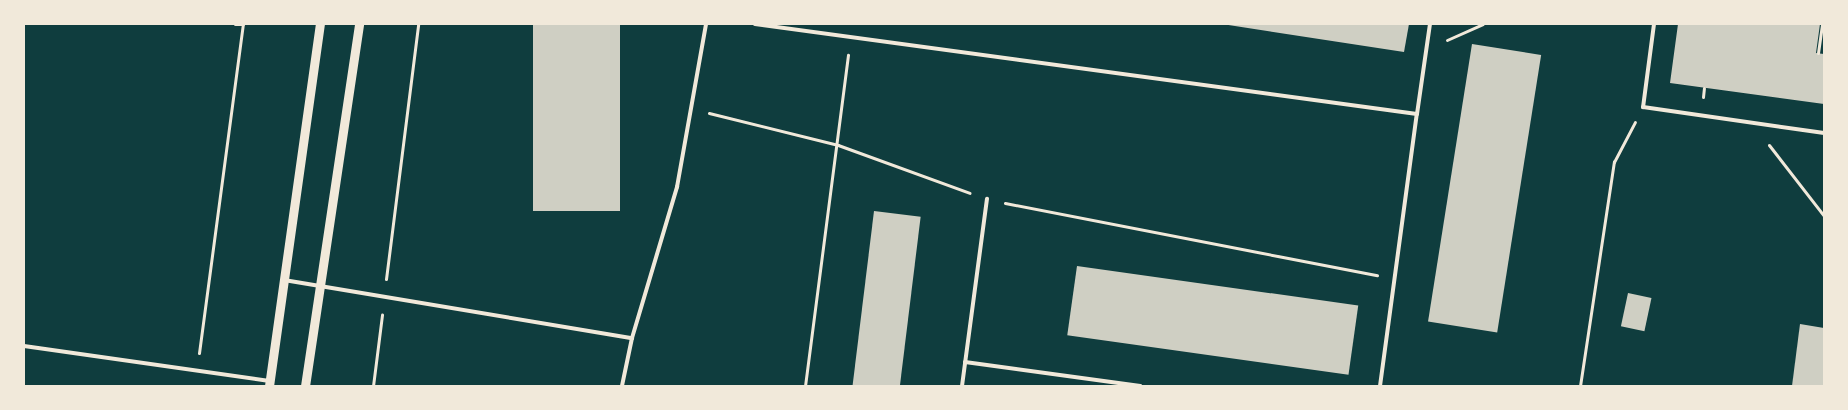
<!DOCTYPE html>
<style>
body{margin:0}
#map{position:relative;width:1848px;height:410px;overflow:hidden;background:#0f3d3e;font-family:Inter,sans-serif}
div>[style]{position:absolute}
.building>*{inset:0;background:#cfcfc3;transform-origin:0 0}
.path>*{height:3px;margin:-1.5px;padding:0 1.5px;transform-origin:1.5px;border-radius:1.5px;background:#f1e9da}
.service>*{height:4px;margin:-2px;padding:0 2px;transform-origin:2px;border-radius:2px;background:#f1e9da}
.tertiary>*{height:9px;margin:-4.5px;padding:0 4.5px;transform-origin:4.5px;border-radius:4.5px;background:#f1e9da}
span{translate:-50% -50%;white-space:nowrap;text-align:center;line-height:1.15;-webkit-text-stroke:4px #f1e9da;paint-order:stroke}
.frame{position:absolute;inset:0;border:25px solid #f1e9da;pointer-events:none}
</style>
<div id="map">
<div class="building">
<i style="left:533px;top:24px;width:87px;height:187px"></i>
<i style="clip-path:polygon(1222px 24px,1409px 24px,1404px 52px)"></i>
<i style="clip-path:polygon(1678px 24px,1820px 24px,1816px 53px,1824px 54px,1824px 104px,1670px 83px)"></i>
<i style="left:1472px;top:44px;width:70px;height:281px;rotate:9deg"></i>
<i style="left:874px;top:211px;width:47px;height:177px;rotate:7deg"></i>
<i style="left:1077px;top:266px;width:284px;height:70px;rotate:8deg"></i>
<i style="left:1628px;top:293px;width:24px;height:34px;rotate:12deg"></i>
<i style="clip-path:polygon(1800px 324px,1824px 328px,1824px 386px,1792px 386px)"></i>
</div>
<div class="path">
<i style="left:235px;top:24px;width:8px"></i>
<i style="left:1447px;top:40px;width:39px;rotate:-24deg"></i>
<i style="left:1818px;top:53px;width:29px;rotate:-82deg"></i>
<i style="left:1703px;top:97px;width:9px;rotate:-84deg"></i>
<i style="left:709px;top:113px;width:133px;rotate:13.9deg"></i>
<i style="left:838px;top:145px;width:140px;rotate:20deg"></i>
<i style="left:1769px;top:145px;width:90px;rotate:52.2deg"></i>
<i style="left:1005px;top:203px;width:379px;rotate:11deg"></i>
<i style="left:386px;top:279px;width:257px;rotate:-82.8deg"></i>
<i style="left:199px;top:353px;width:332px;rotate:-82.4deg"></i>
<i style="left:373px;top:386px;width:72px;rotate:-82.8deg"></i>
<i style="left:805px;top:386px;width:334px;rotate:-82.6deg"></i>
<i style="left:1580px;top:386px;width:227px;rotate:-81.4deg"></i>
<i style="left:1614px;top:162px;width:45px;rotate:-62.3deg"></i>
</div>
<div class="service">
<i style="left:755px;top:24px;width:668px;rotate:7.74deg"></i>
<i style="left:1417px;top:114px;width:91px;rotate:-81.8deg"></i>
<i style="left:1654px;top:24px;width:84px;rotate:97.5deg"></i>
<i style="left:1643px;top:107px;width:183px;rotate:8.2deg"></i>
<i style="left:284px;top:280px;width:353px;rotate:9.5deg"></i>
<i style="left:632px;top:338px;width:49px;rotate:101.8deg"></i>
<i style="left:632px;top:338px;width:158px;rotate:-73.4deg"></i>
<i style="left:677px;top:187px;width:166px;rotate:-79.9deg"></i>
<i style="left:24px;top:346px;width:248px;rotate:8.1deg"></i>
<i style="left:965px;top:362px;width:177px;rotate:7.8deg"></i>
<i style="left:962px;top:386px;width:189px;rotate:-82.4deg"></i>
<i style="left:1380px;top:386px;width:275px;rotate:-82.3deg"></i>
</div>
<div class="tertiary">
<i style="left:269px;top:386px;width:366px;rotate:-82deg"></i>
<i style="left:305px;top:386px;width:366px;rotate:-81.5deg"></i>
</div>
<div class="frame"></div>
</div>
